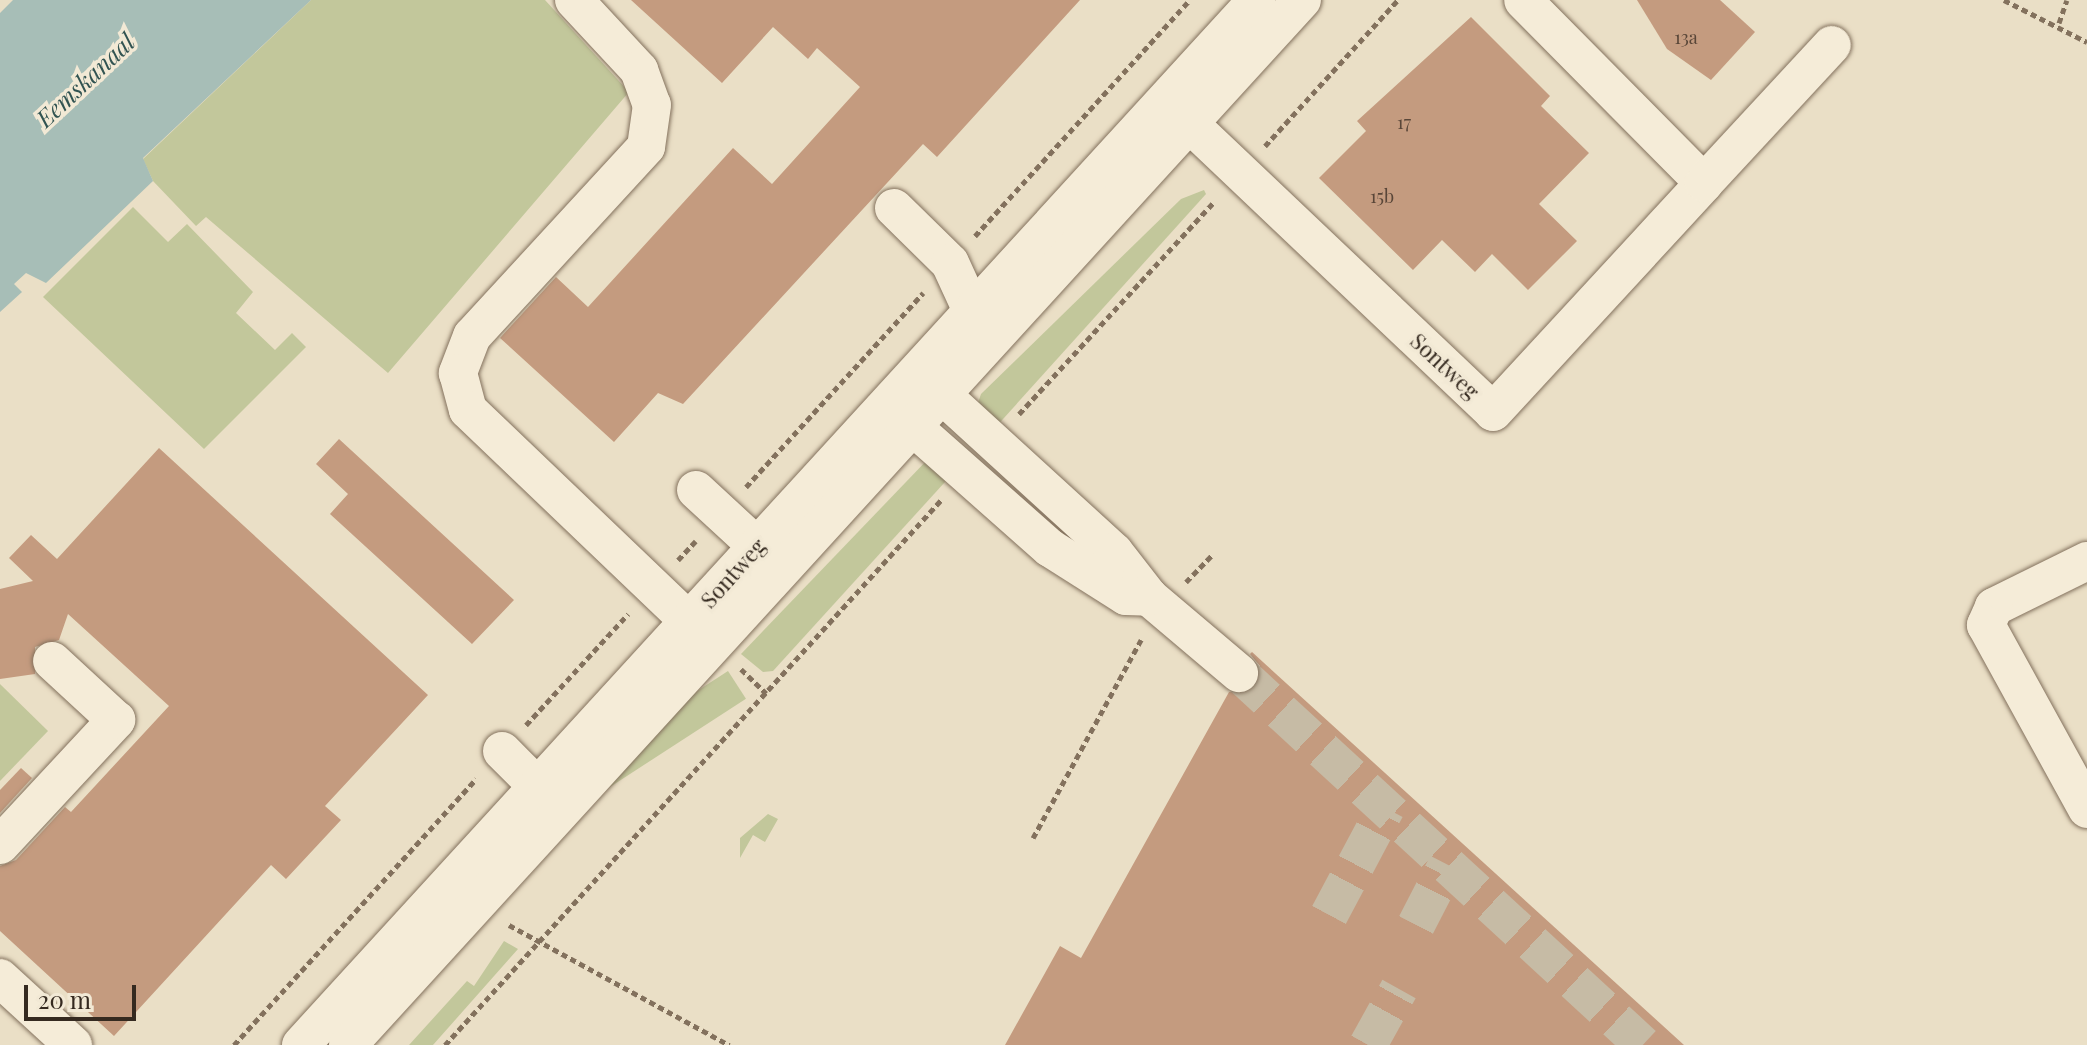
<!DOCTYPE html>
<style>
body{margin:0}
#map{position:relative;width:2087px;height:1045px;overflow:hidden;background:#eadfc6;font-family:"Playfair Display",serif}
div>[style]{position:absolute}
.green>*{inset:0;background:#c2c79b;transform-origin:0 0}
.water>*{inset:0;background:#a7beb7}
.building>*{inset:0;background:#c49b7f}
.minor-tunnel>*{height:38px;margin-top:-19px;transform-origin:0;background:repeating-linear-gradient(90deg,#c6bba5 0 38px,transparent 0 57px)}
.path>*{height:5px;margin-top:-2.5px;transform-origin:0;background:repeating-linear-gradient(90deg,#83715d 0 6px,transparent 0 10px)}
.roads{filter:drop-shadow(0 0 2px #83715d) drop-shadow(0 0 2px #83715d)}
.minor>*{height:38px;margin:-19px;padding:0 19px;transform-origin:19px;border-radius:19px;background:#f5ecd8}
span{translate:-50% -50%;white-space:nowrap;text-align:center;line-height:1.15;-webkit-text-stroke:7px #f2e9d5;paint-order:stroke}
.number-label{font-size:18px;color:#594638}
.number-label span{-webkit-text-stroke-width:0}
.street-label{font-size:22px;color:#352a20}
.water-label{font-size:24px;color:#315351;font-style:italic}
.scale{position:absolute;left:24px;top:985px;width:112px;height:36px;box-sizing:border-box;border:4px solid #352a20;border-top:0;padding-left:10px;font-size:24px;line-height:28px;white-space:nowrap;color:#352a20;-webkit-text-stroke:6px #f2e9d5;paint-order:stroke}
</style>
<div id="map">
<div class="green">
<i style="clip-path:polygon(311px 0,545px 0,629px 92px,388px 373px,206px 217px,196px 226px,153px 181px,143px 159px)"></i>
<i style="clip-path:polygon(1204px 190px,1206px 194px,994px 429px,977px 406px,981px 394px,1181px 199px)"></i>
<i style="clip-path:polygon(133px 207px,168px 242px,187px 224px,253px 292px,236px 313px,275px 350px,292px 333px,306px 347px,204px 449px,43px 297px)"></i>
<i style="clip-path:polygon(929px 458px,955px 471px,773px 671px,763px 672px,741px 654px)"></i>
<i style="left:728px;top:671px;width:33px;height:321px;rotate:57deg"></i>
<i style="clip-path:polygon(0 684px,48px 731px,0 781px)"></i>
<i style="clip-path:polygon(768px 814px,778px 819px,765px 842px,753px 835px,740px 858px,740px 838px)"></i>
<i style="clip-path:polygon(504px 941px,518px 949px,433px 1045px,409px 1045px,467px 981px,474px 986px)"></i>
</div>
<div class="water">
<i style="clip-path:polygon(13px 0,311px 0,143px 158px,153px 181px,46px 283px,26px 273px,14px 284px,22px 292px,0 312px,0 13px)"></i>
</div>
<div class="building">
<i style="clip-path:polygon(631px 0,1080px 0,937px 157px,923px 144px,683px 404px,658px 393px,614px 442px,500px 338px,556px 277px,588px 307px,733px 148px,772px 184px,860px 87px,817px 48px,808px 59px,773px 27px,722px 83px)"></i>
<i style="clip-path:polygon(1637px 0,1720px 0,1755px 32px,1711px 80px,1667px 49px)"></i>
<i style="clip-path:polygon(1471px 17px,1550px 96px,1541px 106px,1589px 153px,1539px 204px,1577px 241px,1528px 290px,1492px 254px,1475px 272px,1442px 240px,1413px 270px,1319px 178px,1366px 131px,1357px 121px)"></i>
<i style="clip-path:polygon(339px 439px,514px 600px,472px 644px,330px 514px,348px 494px,316px 464px)"></i>
<i style="clip-path:polygon(159px 448px,428px 695px,325px 806px,341px 820px,286px 879px,271px 865px,114px 1036px,0 931px,0 866px,16px 860px,65px 807px,71px 812px,169px 706px,68px 614px,59px 640px,35px 647px,35px 674px,0 679px,0 589px,33px 581px,9px 558px,31px 535px,57px 559px)"></i>
<i style="clip-path:polygon(1250px 654px,1252px 652px,1684px 1045px,1005px 1045px,1060px 946px,1081px 958px,1229px 692px,1256px 687px,1260px 666px)"></i>
<i style="clip-path:polygon(21px 768px,32px 778px,0 813px,0 790px)"></i>
</div>
<div class="minor-tunnel">
<i style="left:1239px;top:673px;width:549px;rotate:42.64deg"></i>
<i style="left:1329px;top:915px;width:121px;rotate:-62deg"></i>
<i style="left:1416px;top:925px;width:68px;rotate:-62.7deg"></i>
<i style="left:1368px;top:1045px;width:64px;rotate:-61deg"></i>
</div>
<div class="path">
<i style="left:2004px;top:0;width:93px;rotate:26.8deg"></i>
<i style="left:2059px;top:23px;width:24px;rotate:-71deg"></i>
<i style="left:1265px;top:146px;width:197px;rotate:-47.7deg"></i>
<i style="left:975px;top:236px;width:319px;rotate:-47.7deg"></i>
<i style="left:1019px;top:414px;width:289px;rotate:-47.4deg"></i>
<i style="left:746px;top:487px;width:263px;rotate:-47.6deg"></i>
<i style="left:678px;top:560px;width:26px;rotate:-47deg"></i>
<i style="left:1186px;top:582px;width:39px;rotate:-46deg"></i>
<i style="left:741px;top:669px;width:35px;rotate:44deg"></i>
<i style="left:526px;top:725px;width:151px;rotate:-47.4deg"></i>
<i style="left:1033px;top:838px;width:226px;rotate:-61.4deg"></i>
<i style="left:509px;top:925px;width:251px;rotate:28.6deg"></i>
<i style="left:234px;top:1045px;width:360px;rotate:-47.7deg"></i>
<i style="left:445px;top:1045px;width:738px;rotate:-47.69deg"></i>
</div>
<div class="roads">
<div class="minor">
<i style="left:574px;top:0;width:96px;rotate:47.1deg"></i>
<i style="left:639px;top:70px;width:37px;rotate:70deg"></i>
<i style="left:652px;top:105px;width:42px;rotate:98.1deg"></i>
<i style="left:646px;top:147px;width:257px;rotate:132.6deg"></i>
<i style="left:472px;top:336px;width:40px;rotate:111deg"></i>
<i style="left:458px;top:373px;width:38px;rotate:75deg"></i>
<i style="left:468px;top:410px;width:330px;rotate:43.7deg"></i>
<i style="left:1173px;top:108px;width:441px;rotate:43.5deg"></i>
<i style="left:1493px;top:412px;width:311px;rotate:-47.3deg"></i>
<i style="left:1704px;top:183px;width:257px;rotate:-134.7deg"></i>
<i style="left:1704px;top:183px;width:188px;rotate:-47.2deg"></i>
<i style="left:894px;top:208px;width:78px;rotate:44.5deg"></i>
<i style="left:950px;top:263px;width:53px;rotate:65.4deg"></i>
<i style="left:916px;top:391px;width:25px;rotate:7deg"></i>
<i style="left:941px;top:394px;width:234px;rotate:42.4deg"></i>
<i style="left:1114px;top:552px;width:57px;rotate:52.1deg"></i>
<i style="left:1149px;top:597px;width:118px;rotate:40.2deg"></i>
<i style="left:905px;top:403px;width:24px;rotate:73deg"></i>
<i style="left:912px;top:426px;width:184px;rotate:41.5deg"></i>
<i style="left:1050px;top:548px;width:90px;rotate:32.3deg"></i>
<i style="left:1126px;top:596px;width:23px;rotate:2deg"></i>
<i style="left:696px;top:490px;width:106px;rotate:42.7deg"></i>
<i style="left:2087px;top:561px;width:104px;rotate:153.7deg"></i>
<i style="left:1994px;top:607px;width:20px;rotate:114deg"></i>
<i style="left:1986px;top:625px;width:210px;rotate:61.2deg"></i>
<i style="left:502px;top:751px;width:76px;rotate:45deg"></i>
<i style="left:0;top:845px;width:171px;rotate:-47.1deg"></i>
<i style="left:116px;top:720px;width:87px;rotate:-137.3deg"></i>
<i style="left:0;top:978px;width:99px;rotate:42.5deg"></i>
<i style="left:301px;top:1045px;width:1416px;rotate:-47.55deg"></i>
<i style="left:348px;top:1045px;width:1415px;rotate:-47.61deg"></i>
</div>
</div>
<div class="number-label">
<span style="left:1686px;top:37px">13a</span>
<span style="left:1404px;top:122px">17</span>
<span style="left:1382px;top:196px">15b</span>
</div>
<div class="street-label">
<span style="left:1445px;top:366px;rotate:43deg">Sontweg</span>
<span style="left:733px;top:573px;rotate:-48deg">Sontweg</span>
</div>
<div class="water-label">
<span style="left:85px;top:80px;rotate:-43deg">Eemskanaal</span>
</div>
<div class="scale">20 m</div>
</div>
